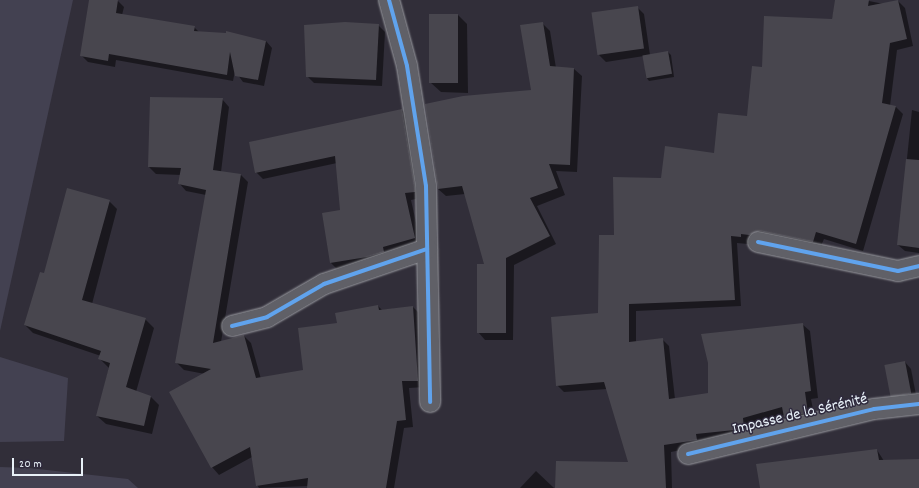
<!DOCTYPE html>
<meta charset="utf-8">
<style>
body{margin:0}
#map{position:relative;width:919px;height:488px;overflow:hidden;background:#312e39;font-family:Dekko,sans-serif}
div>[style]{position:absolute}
.green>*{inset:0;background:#434151}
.shadow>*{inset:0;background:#0007}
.building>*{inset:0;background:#48464e;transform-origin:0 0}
.roads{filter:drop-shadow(0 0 1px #98999f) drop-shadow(0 0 1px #98999f)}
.minor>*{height:20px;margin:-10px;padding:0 10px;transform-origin:10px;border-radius:10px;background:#606067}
.cycleway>*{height:4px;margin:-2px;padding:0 2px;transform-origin:2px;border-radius:2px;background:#60a3ed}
span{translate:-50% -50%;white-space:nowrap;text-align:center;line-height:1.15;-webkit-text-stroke:3px #2f2a3d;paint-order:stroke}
.street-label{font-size:16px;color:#e8f1f8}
.scale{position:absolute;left:12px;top:458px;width:71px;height:18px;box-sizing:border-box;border:2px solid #e8f1f8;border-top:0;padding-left:5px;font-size:12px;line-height:14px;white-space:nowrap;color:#e8f1f8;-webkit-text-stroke:3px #2f2a3d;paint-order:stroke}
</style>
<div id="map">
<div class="green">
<i style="clip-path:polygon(0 0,73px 0,0 331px)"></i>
<i style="clip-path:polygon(0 357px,68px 378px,64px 441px,0 442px)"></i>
<i style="clip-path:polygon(0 467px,29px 468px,128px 479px,138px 488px,0 488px)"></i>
</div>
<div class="shadow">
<i style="clip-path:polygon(90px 0,117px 0,124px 7px,122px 15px,194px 27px,200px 33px,266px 41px,272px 48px,264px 86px,243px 82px,235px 71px,233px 81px,116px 60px,115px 67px,88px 62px,81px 55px)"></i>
<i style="clip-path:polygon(836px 0,864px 0,884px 4px,898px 1px,905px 8px,913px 46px,897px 50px,890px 106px,896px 107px,903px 114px,863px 251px,824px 239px,820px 248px,748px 241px,748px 244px,737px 243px,741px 306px,636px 311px,636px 342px,662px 339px,669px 346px,675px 399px,709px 394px,802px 324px,810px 331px,818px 398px,811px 399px,815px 420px,792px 424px,784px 415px,749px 425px,750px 436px,671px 452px,672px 488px,556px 488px,630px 463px,607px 389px,564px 392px,557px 385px,599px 314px,615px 236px,662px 179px,715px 154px,748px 117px,762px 68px,832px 20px)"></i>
<i style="clip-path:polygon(637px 7px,644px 14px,650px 55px,668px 52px,671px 55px,674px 77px,649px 81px,646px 77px,644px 56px,606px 62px,599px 55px)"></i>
<i style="clip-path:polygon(458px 15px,467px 24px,468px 93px,441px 92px,431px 83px)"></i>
<i style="clip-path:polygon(542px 23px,550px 31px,556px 68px,574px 69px,582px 76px,577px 172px,556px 171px,565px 195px,537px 206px,556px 244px,514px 265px,513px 340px,485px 340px,478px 332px,486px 265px,465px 194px,446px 196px,438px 189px,532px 91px)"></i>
<i style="clip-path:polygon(378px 25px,385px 32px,382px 86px,314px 83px,307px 76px)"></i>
<i style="clip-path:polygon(222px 99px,229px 107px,221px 172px,241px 175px,248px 182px,221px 342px,244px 336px,251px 343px,261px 379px,304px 371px,338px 324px,378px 306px,382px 310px,413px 307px,420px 314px,425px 387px,409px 388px,413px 427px,404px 428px,394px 488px,308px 488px,308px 486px,259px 488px,257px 485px,252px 457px,219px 475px,212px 467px,205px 374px,184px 370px,177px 363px,206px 195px,186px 191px,179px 183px,181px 175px,156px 174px,149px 167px)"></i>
<i style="clip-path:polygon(402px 110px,408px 116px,421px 198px,411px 200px,421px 245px,338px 270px,331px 263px,323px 214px,342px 211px,337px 163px,263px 179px,256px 172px)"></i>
<i style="clip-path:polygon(912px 110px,919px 112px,919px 253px,905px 251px,898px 245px)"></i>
<i style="clip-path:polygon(109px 201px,117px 209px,92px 304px,145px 319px,154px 328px,136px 392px,151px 397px,159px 405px,152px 434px,106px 424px,97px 416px,109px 368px,100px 359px,101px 356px,33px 333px,25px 325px,44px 274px)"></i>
<i style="clip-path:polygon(905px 362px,911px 369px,917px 400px,898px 402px,891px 395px)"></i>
<i style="clip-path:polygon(877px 450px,884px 461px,919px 460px,919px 488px,761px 488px)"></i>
<i style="clip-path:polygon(536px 471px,554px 488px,520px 488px)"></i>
</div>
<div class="building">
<i style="clip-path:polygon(89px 0,118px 0,116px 13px,195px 26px,194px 31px,226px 33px,226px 31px,266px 41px,258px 80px,235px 76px,230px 52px,227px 75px,109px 54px,108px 61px,80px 56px)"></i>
<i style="clip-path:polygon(835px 0,869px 0,868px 6px,898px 0,907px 39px,890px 43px,882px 103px,896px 106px,856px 244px,816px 232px,813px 242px,760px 231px,749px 235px,741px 234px,741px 237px,731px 236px,735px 300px,629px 304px,629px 342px,663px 338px,669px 399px,708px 393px,708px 363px,701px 334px,803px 323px,811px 391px,805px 392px,808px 413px,784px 417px,782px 407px,743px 418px,744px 429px,696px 434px,697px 440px,664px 445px,666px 488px,555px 488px,556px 461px,628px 462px,604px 382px,556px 386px,551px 317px,598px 313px,599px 235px,614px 235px,613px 177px,661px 178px,665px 146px,714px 153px,718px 113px,747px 116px,752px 66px,762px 67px,764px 16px,832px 19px)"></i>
<i style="left:638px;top:6px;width:43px;height:47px;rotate:82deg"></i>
<i style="left:429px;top:14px;width:29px;height:69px"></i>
<i style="clip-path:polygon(345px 22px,379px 24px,376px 80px,306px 77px,304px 25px)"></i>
<i style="clip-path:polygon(543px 22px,550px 66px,574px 68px,570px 165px,549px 164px,558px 188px,530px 198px,550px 236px,506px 258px,506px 333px,477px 333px,477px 264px,484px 264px,462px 186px,438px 189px,425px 104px,463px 96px,531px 90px,520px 25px)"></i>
<i style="left:668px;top:51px;width:23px;height:26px;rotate:80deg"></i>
<i style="clip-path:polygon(150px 97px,223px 98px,213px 170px,241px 174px,213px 343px,244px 335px,256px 378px,303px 370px,298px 328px,337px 323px,335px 313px,378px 305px,379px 310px,413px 306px,418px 381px,402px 381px,406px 420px,397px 421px,386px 488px,307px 488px,308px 478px,256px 486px,250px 447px,211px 468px,169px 392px,211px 369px,175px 363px,206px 190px,178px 184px,181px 168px,148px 167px)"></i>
<i style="clip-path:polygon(402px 109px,415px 187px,415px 192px,405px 193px,415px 238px,383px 247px,384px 252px,367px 257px,330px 263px,322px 213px,340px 210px,335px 156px,255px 173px,249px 142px)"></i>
<i style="clip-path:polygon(906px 159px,919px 160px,919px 248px,897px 245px)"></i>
<i style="clip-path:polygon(67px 188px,110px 200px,82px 300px,146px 318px,126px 387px,151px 396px,144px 426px,96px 416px,110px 363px,98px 359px,101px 351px,24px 325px,40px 272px,44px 273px)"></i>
<i style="left:905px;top:361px;width:33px;height:21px;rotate:79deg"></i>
<i style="clip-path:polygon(877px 449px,879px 460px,919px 459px,919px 488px,760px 488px,756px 464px)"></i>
</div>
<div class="roads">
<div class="minor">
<i style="left:389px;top:0;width:68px;rotate:74.7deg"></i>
<i style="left:407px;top:66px;width:121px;rotate:81deg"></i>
<i style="left:426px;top:186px;width:216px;rotate:88.9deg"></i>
<i style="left:758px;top:242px;width:143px;rotate:11.7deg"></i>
<i style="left:898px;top:271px;width:22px;rotate:-13deg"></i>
<i style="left:232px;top:326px;width:36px;rotate:-14deg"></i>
<i style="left:267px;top:317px;width:66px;rotate:-30.1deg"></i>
<i style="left:324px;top:284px;width:109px;rotate:-18.8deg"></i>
<i style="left:688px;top:454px;width:191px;rotate:-13.6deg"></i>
<i style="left:874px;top:409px;width:45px;rotate:-6.3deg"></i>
</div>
</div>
<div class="cycleway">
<i style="left:389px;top:0;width:68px;rotate:74.7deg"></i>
<i style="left:407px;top:66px;width:121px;rotate:81deg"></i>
<i style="left:426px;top:186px;width:216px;rotate:88.9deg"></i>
<i style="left:758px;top:242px;width:143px;rotate:11.7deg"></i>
<i style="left:898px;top:271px;width:22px;rotate:-13deg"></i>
<i style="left:232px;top:326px;width:36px;rotate:-14deg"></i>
<i style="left:267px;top:317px;width:66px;rotate:-30.1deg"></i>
<i style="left:324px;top:284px;width:109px;rotate:-18.8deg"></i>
<i style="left:688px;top:454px;width:191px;rotate:-13.6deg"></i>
<i style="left:874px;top:409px;width:45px;rotate:-6.3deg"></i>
</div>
<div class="street-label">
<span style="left:800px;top:415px;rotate:-13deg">Impasse de la Sérénité</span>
</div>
<div class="scale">20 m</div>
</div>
